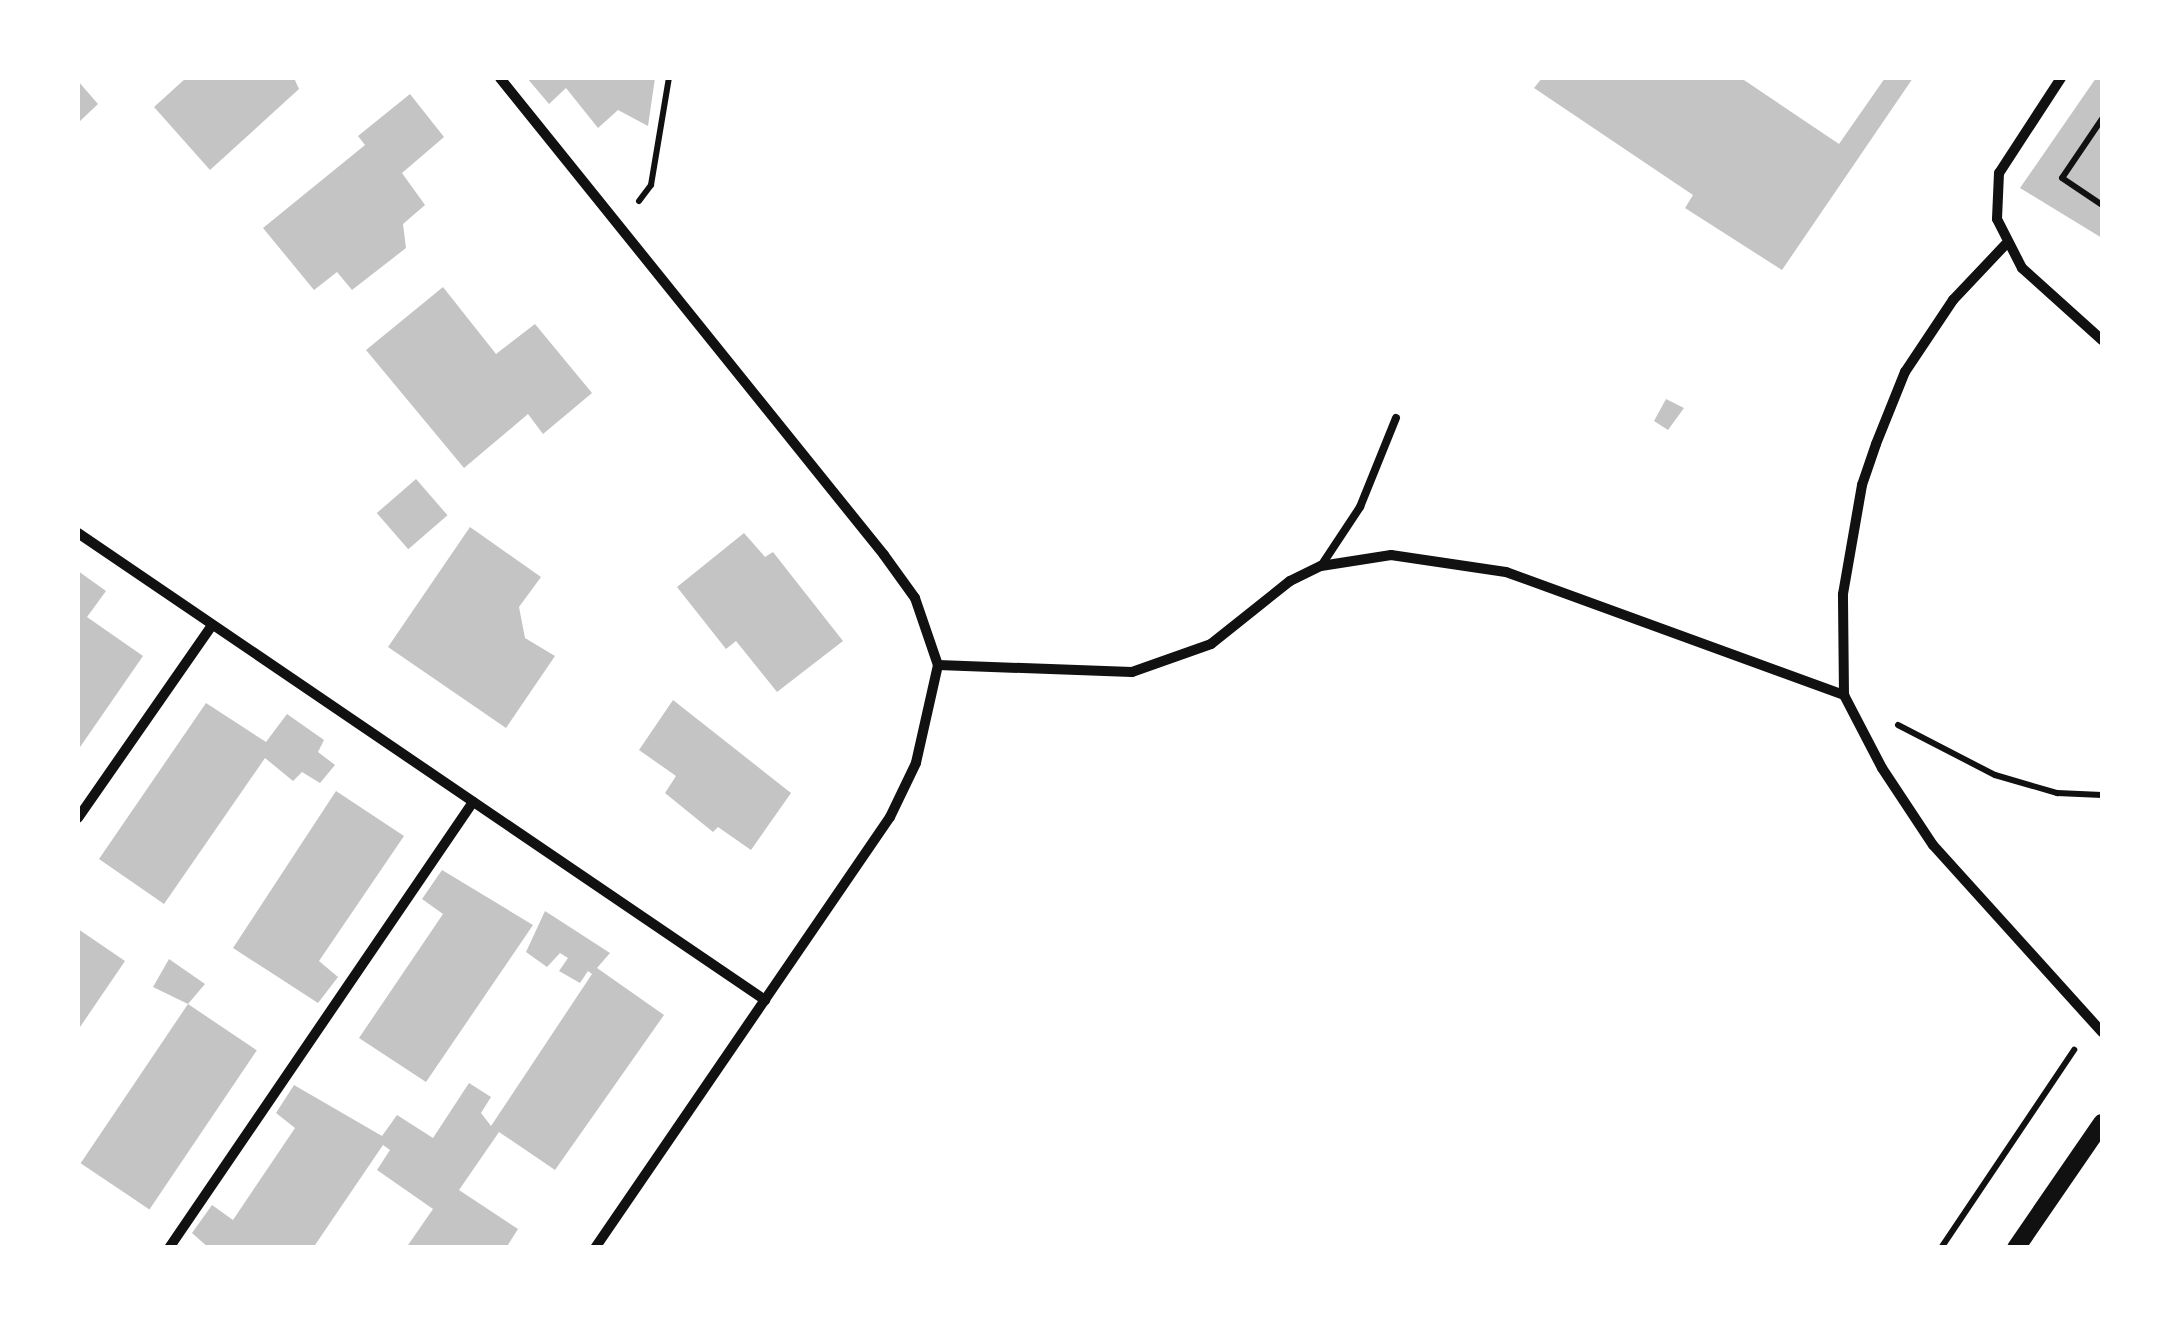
<!DOCTYPE html>
<style>
body{margin:0}
#map{position:relative;width:2180px;height:1325px;overflow:hidden;background:#fff;font-family:Mulish,sans-serif}
div>[style]{position:absolute}
.building>*{inset:0;background:#c4c4c4;transform-origin:0 0}
.path>*{height:6px;margin:-3px;padding:0 3px;transform-origin:3px;border-radius:3px;background:#111}
.service>*{height:8px;margin:-4px;padding:0 4px;transform-origin:4px;border-radius:4px;background:#111}
.minor>*{height:10px;margin:-5px;padding:0 5px;transform-origin:5px;border-radius:5px;background:#111}
.tertiary>*{height:18px;margin:-9px;padding:0 9px;transform-origin:9px;border-radius:9px;background:#111}
span{translate:-50% -50%;white-space:nowrap;text-align:center;line-height:1.15;-webkit-text-stroke:9px #fff;paint-order:stroke}
.frame{position:absolute;inset:0;border:80px solid #fff;pointer-events:none}
</style>
<div id="map">
<div class="building">
<i style="clip-path:polygon(186px 78px,294px 78px,299px 89px,210px 170px,154px 107px)"></i>
<i style="clip-path:polygon(527px 78px,655px 78px,648px 126px,618px 110px,598px 128px,566px 88px,549px 104px)"></i>
<i style="clip-path:polygon(1542px 78px,1741px 78px,1839px 144px,1885px 78px,1913px 78px,1782px 270px,1685px 208px,1693px 195px,1534px 88px)"></i>
<i style="clip-path:polygon(2096px 78px,2102px 78px,2102px 238px,2020px 188px)"></i>
<i style="clip-path:polygon(78px 81px,98px 104px,78px 123px)"></i>
<i style="clip-path:polygon(410px 94px,444px 137px,402px 173px,425px 205px,403px 224px,406px 248px,352px 290px,337px 272px,314px 290px,263px 228px,365px 145px,358px 136px)"></i>
<i style="clip-path:polygon(443px 287px,496px 354px,535px 324px,592px 393px,543px 434px,528px 414px,464px 468px,366px 350px)"></i>
<i style="clip-path:polygon(1666px 399px,1684px 408px,1668px 430px,1654px 421px)"></i>
<i style="left:416px;top:479px;width:48px;height:52px;rotate:49deg"></i>
<i style="clip-path:polygon(470px 527px,541px 577px,519px 607px,525px 638px,555px 656px,506px 728px,388px 647px)"></i>
<i style="clip-path:polygon(744px 533px,765px 557px,773px 552px,843px 641px,777px 692px,736px 641px,726px 649px,677px 587px)"></i>
<i style="clip-path:polygon(78px 571px,106px 591px,87px 617px,143px 656px,78px 750px)"></i>
<i style="clip-path:polygon(673px 700px,791px 793px,751px 850px,718px 827px,713px 832px,665px 793px,676px 776px,639px 750px)"></i>
<i style="clip-path:polygon(206px 703px,266px 742px,287px 714px,324px 740px,318px 752px,335px 765px,320px 783px,302px 772px,293px 781px,265px 758px,164px 904px,99px 859px)"></i>
<i style="clip-path:polygon(336px 791px,404px 836px,319px 961px,338px 977px,318px 1003px,233px 948px)"></i>
<i style="clip-path:polygon(442px 870px,533px 925px,426px 1082px,359px 1038px,443px 914px,422px 899px)"></i>
<i style="clip-path:polygon(545px 911px,610px 953px,597px 968px,664px 1015px,555px 1170px,499px 1132px,459px 1190px,518px 1229px,506px 1248px,406px 1248px,433px 1209px,377px 1170px,390px 1150px,383px 1145px,313px 1248px,209px 1248px,192px 1233px,212px 1205px,233px 1220px,295px 1128px,276px 1113px,294px 1085px,382px 1136px,397px 1115px,433px 1138px,469px 1083px,491px 1097px,481px 1113px,491px 1126px,592px 974px,588px 971px,580px 983px,559px 971px,568px 958px,560px 953px,547px 967px,526px 952px)"></i>
<i style="clip-path:polygon(78px 929px,125px 961px,78px 1030px)"></i>
<i style="clip-path:polygon(169px 959px,205px 984px,188px 1004px,153px 987px)"></i>
<i style="left:188px;top:1004px;width:83px;height:192px;rotate:34deg"></i>
</div>
<div class="path">
<i style="left:2102px;top:119px;width:71px;rotate:124.1deg"></i>
<i style="left:2062px;top:178px;width:48px;rotate:34deg"></i>
<i style="left:639px;top:201px;width:20px;rotate:-53deg"></i>
<i style="left:651px;top:185px;width:109px;rotate:-80.5deg"></i>
<i style="left:1898px;top:725px;width:109px;rotate:27.3deg"></i>
<i style="left:1995px;top:775px;width:65px;rotate:16.2deg"></i>
<i style="left:2057px;top:793px;width:45px;rotate:2.5deg"></i>
<i style="left:1941px;top:1248px;width:239px;rotate:-56.1deg"></i>
</div>
<div class="service">
<i style="left:1321px;top:566px;width:71px;rotate:-56.5deg"></i>
<i style="left:1360px;top:507px;width:96px;rotate:-68deg"></i>
</div>
<div class="minor">
<i style="left:500px;top:78px;width:612px;rotate:51.16deg"></i>
<i style="left:884px;top:555px;width:53px;rotate:54.2deg"></i>
<i style="left:915px;top:598px;width:71px;rotate:71.1deg"></i>
<i style="left:938px;top:665px;width:100px;rotate:102.7deg"></i>
<i style="left:916px;top:763px;width:60px;rotate:115.7deg"></i>
<i style="left:890px;top:817px;width:522px;rotate:124.39deg"></i>
<i style="left:2061px;top:78px;width:113px;rotate:123.1deg"></i>
<i style="left:1999px;top:173px;width:46px;rotate:92.5deg"></i>
<i style="left:1997px;top:219px;width:55px;rotate:63deg"></i>
<i style="left:2022px;top:268px;width:108px;rotate:42deg"></i>
<i style="left:78px;top:533px;width:831px;rotate:34.21deg"></i>
<i style="left:938px;top:665px;width:194px;rotate:2.1deg"></i>
<i style="left:1132px;top:672px;width:84px;rotate:-19.5deg"></i>
<i style="left:1211px;top:644px;width:101px;rotate:-38.6deg"></i>
<i style="left:1290px;top:581px;width:34px;rotate:-26deg"></i>
<i style="left:1321px;top:566px;width:71px;rotate:-8.9deg"></i>
<i style="left:1391px;top:555px;width:116px;rotate:8.4deg"></i>
<i style="left:1506px;top:572px;width:360px;rotate:20deg"></i>
<i style="left:1844px;top:695px;width:82px;rotate:62.5deg"></i>
<i style="left:1882px;top:768px;width:92px;rotate:56.5deg"></i>
<i style="left:1933px;top:845px;width:252px;rotate:47.9deg"></i>
<i style="left:1844px;top:695px;width:101px;rotate:-90.6deg"></i>
<i style="left:1843px;top:594px;width:111px;rotate:-80.1deg"></i>
<i style="left:1862px;top:485px;width:43px;rotate:-71.1deg"></i>
<i style="left:1876px;top:444px;width:78px;rotate:-68.1deg"></i>
<i style="left:1905px;top:372px;width:87px;rotate:-56.3deg"></i>
<i style="left:1953px;top:300px;width:76px;rotate:-46.6deg"></i>
<i style="left:78px;top:818px;width:235px;rotate:-55.2deg"></i>
<i style="left:169px;top:1248px;width:540px;rotate:-55.72deg"></i>
</div>
<div class="tertiary">
<i style="left:2016px;top:1248px;width:152px;rotate:-55.5deg"></i>
</div>
<div class="frame"></div>
</div>
